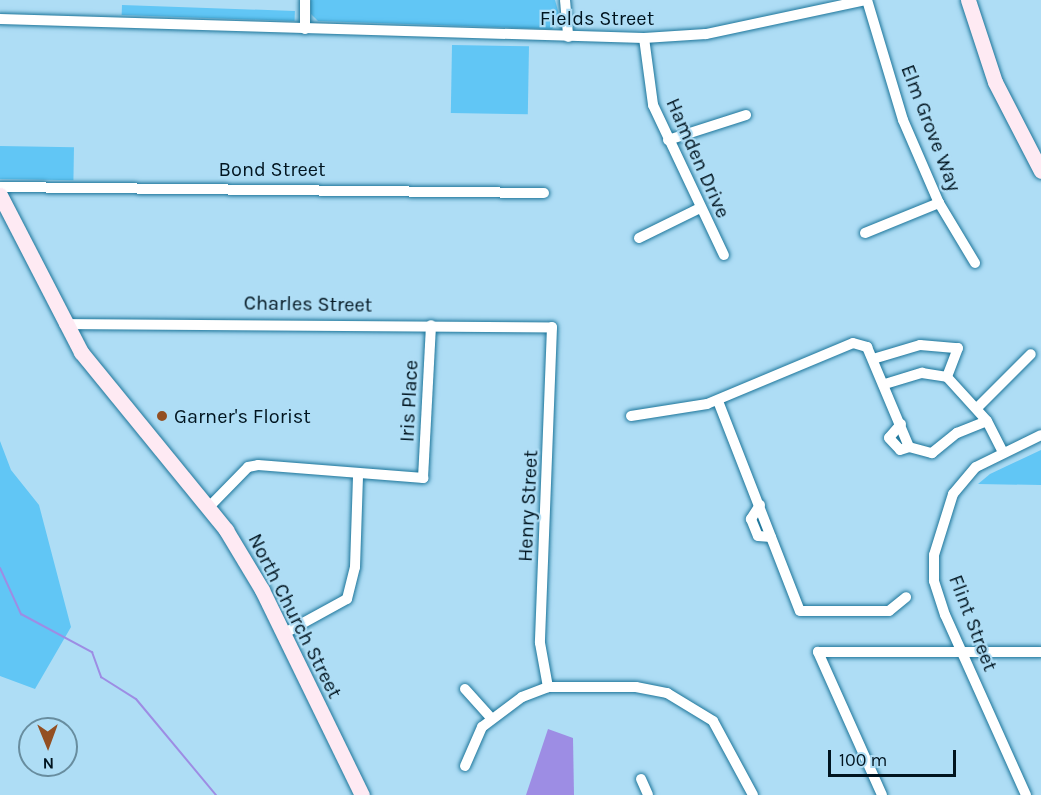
<!DOCTYPE html>
<style>
body{margin:0}
#map{position:relative;width:1041px;height:795px;overflow:hidden;background:#aeddf5;font-family:Karla,sans-serif}
div>[style]{position:absolute}
.green>*{inset:0;background:#61c6f5;transform-origin:0 0}
.water>*{inset:0;background:#9d8de4}
.stream>*{height:2px;margin:-1px;padding:0 1px;transform-origin:1px;border-radius:1px;background:#9d8de4}
.roads{filter:drop-shadow(0 0 2px #1c759a) drop-shadow(0 0 2px #1c759a)}
.street>*{height:10px;margin:-5px;padding:0 5px;transform-origin:5px;border-radius:5px;background:#fff}
.secondary>*{height:15px;margin:-7.5px;padding:0 7.5px;transform-origin:7.5px;border-radius:7.5px;background:#feeaf3}
.dots>*{width:16px;height:16px;translate:-50% -50%;box-sizing:border-box;border:3px solid #aeddf5;border-radius:50%}
span{translate:-50% -50%;white-space:nowrap;text-align:center;line-height:1.15;-webkit-text-stroke:4.5px #aeddf5;paint-order:stroke}
.street-label{font-size:20px;color:#00141f}
.poi-label{font-size:20px;color:#00141f}
.left{translate:0 -50%;text-align:left}
.north{position:absolute;left:18px;top:717px;width:60px;height:60px;box-sizing:border-box;background:#aeddf5;border:2px solid #688d9f;border-radius:50%;rotate:179deg;font-size:16px;font-weight:700;line-height:24px;text-align:center;color:#00141f}
.north::after{content:'';display:block;margin:auto;width:21px;height:27px;background:#934f22;clip-path:polygon(50% 0,100% 100%,50% 72%,0 100%)}
.scale{position:absolute;left:828px;top:750px;width:128px;height:27px;box-sizing:border-box;border:3px solid #00141f;border-top:0;padding-left:8px;font-size:18px;line-height:21px;white-space:nowrap;color:#00141f;-webkit-text-stroke:4px #aeddf5;paint-order:stroke}
</style>
<div id="map">
<div class="green">
<i style="clip-path:polygon(311px 0,555px 0,560px 18px,552px 29px,318px 21px,311px 14px)"></i>
<i style="left:122px;top:5px;width:173px;height:10px;rotate:2deg"></i>
<i style="left:452px;top:45px;width:77px;height:68px;rotate:1deg"></i>
<i style="left:0;top:146px;width:74px;height:33px;rotate:1deg"></i>
<i style="clip-path:polygon(0 441px,11px 470px,39px 505px,71px 627px,35px 689px,0 676px)"></i>
<i style="clip-path:polygon(1041px 450px,1041px 485px,978px 484px,990px 474px)"></i>
</div>
<div class="water">
<i style="clip-path:polygon(548px 729px,573px 738px,574px 795px,526px 795px)"></i>
</div>
<div class="stream">
<i style="left:0;top:568px;width:51px;rotate:65.5deg"></i>
<i style="left:21px;top:614px;width:81px;rotate:28.2deg"></i>
<i style="left:92px;top:652px;width:27px;rotate:70deg"></i>
<i style="left:101px;top:677px;width:41px;rotate:32.2deg"></i>
<i style="left:136px;top:699px;width:125px;rotate:50.2deg"></i>
</div>
<div class="roads">
<div class="street">
<i style="left:565px;top:0;width:37px;rotate:85deg"></i>
<i style="left:867px;top:0;width:125px;rotate:73.3deg"></i>
<i style="left:903px;top:120px;width:90px;rotate:66.6deg"></i>
<i style="left:939px;top:203px;width:70px;rotate:59deg"></i>
<i style="left:0;top:19px;width:644px;rotate:1.69deg"></i>
<i style="left:644px;top:38px;width:62px;rotate:-3.7deg"></i>
<i style="left:706px;top:34px;width:164px;rotate:-12deg"></i>
<i style="left:305px;top:29px;width:29px;rotate:-90deg"></i>
<i style="left:644px;top:38px;width:68px;rotate:82.3deg"></i>
<i style="left:653px;top:105px;width:166px;rotate:64.7deg"></i>
<i style="left:668px;top:140px;width:82px;rotate:-17.8deg"></i>
<i style="left:0;top:187px;width:544px;rotate:0.63deg"></i>
<i style="left:865px;top:233px;width:80px;rotate:-22.1deg"></i>
<i style="left:639px;top:238px;width:68px;rotate:-26.2deg"></i>
<i style="left:64px;top:324px;width:488px;rotate:0.4deg"></i>
<i style="left:552px;top:327px;width:316px;rotate:92.2deg"></i>
<i style="left:540px;top:643px;width:45px;rotate:79.7deg"></i>
<i style="left:873px;top:359px;width:49px;rotate:-16.6deg"></i>
<i style="left:920px;top:345px;width:38px;rotate:5deg"></i>
<i style="left:958px;top:348px;width:31px;rotate:111deg"></i>
<i style="left:885px;top:384px;width:39px;rotate:-17deg"></i>
<i style="left:922px;top:373px;width:25px;rotate:9deg"></i>
<i style="left:947px;top:377px;width:59px;rotate:47.7deg"></i>
<i style="left:987px;top:421px;width:36px;rotate:63deg"></i>
<i style="left:718px;top:401px;width:225px;rotate:68.7deg"></i>
<i style="left:800px;top:611px;width:89px"></i>
<i style="left:889px;top:611px;width:22px;rotate:-39deg"></i>
<i style="left:977px;top:408px;width:76px;rotate:-45deg"></i>
<i style="left:631px;top:416px;width:77px;rotate:-9deg"></i>
<i style="left:707px;top:404px;width:158px;rotate:-22.7deg"></i>
<i style="left:853px;top:343px;width:15px;rotate:16deg"></i>
<i style="left:867px;top:347px;width:108px;rotate:67.2deg"></i>
<i style="left:909px;top:447px;width:24px;rotate:15deg"></i>
<i style="left:932px;top:453px;width:32px;rotate:-39deg"></i>
<i style="left:957px;top:433px;width:32px;rotate:-22deg"></i>
<i style="left:901px;top:424px;width:18px;rotate:131deg"></i>
<i style="left:889px;top:438px;width:16px;rotate:47deg"></i>
<i style="left:900px;top:450px;width:9px;rotate:-18deg"></i>
<i style="left:760px;top:505px;width:17px;rotate:123deg"></i>
<i style="left:751px;top:519px;width:18px;rotate:68deg"></i>
<i style="left:758px;top:536px;width:13px;rotate:4deg"></i>
<i style="left:209px;top:507px;width:56px;rotate:-45.7deg"></i>
<i style="left:248px;top:467px;width:10px;rotate:-11deg"></i>
<i style="left:258px;top:465px;width:166px;rotate:4.5deg"></i>
<i style="left:423px;top:478px;width:153px;rotate:-87deg"></i>
<i style="left:283px;top:634px;width:73px;rotate:-28.7deg"></i>
<i style="left:347px;top:599px;width:33px;rotate:-76deg"></i>
<i style="left:355px;top:567px;width:92px;rotate:-88.1deg"></i>
<i style="left:465px;top:689px;width:39px;rotate:48deg"></i>
<i style="left:465px;top:766px;width:43px;rotate:-66.4deg"></i>
<i style="left:482px;top:727px;width:50px;rotate:-36.9deg"></i>
<i style="left:522px;top:697px;width:28px;rotate:-21deg"></i>
<i style="left:548px;top:687px;width:88px"></i>
<i style="left:636px;top:687px;width:32px;rotate:11deg"></i>
<i style="left:667px;top:693px;width:54px;rotate:31.3deg"></i>
<i style="left:713px;top:721px;width:84px;rotate:61.6deg"></i>
<i style="left:641px;top:779px;width:17px;rotate:66deg"></i>
<i style="left:882px;top:795px;width:157px;rotate:-114.1deg"></i>
<i style="left:818px;top:652px;width:223px"></i>
<i style="left:1026px;top:795px;width:197px;rotate:-114.2deg"></i>
<i style="left:945px;top:615px;width:36px;rotate:-108deg"></i>
<i style="left:934px;top:581px;width:26px;rotate:-90deg"></i>
<i style="left:934px;top:555px;width:64px;rotate:-72.7deg"></i>
<i style="left:953px;top:494px;width:35px;rotate:-50deg"></i>
<i style="left:976px;top:467px;width:72px;rotate:-26.2deg"></i>
</div>
<div class="secondary">
<i style="left:968px;top:0;width:86px;rotate:71.8deg"></i>
<i style="left:995px;top:82px;width:100px;rotate:62.7deg"></i>
<i style="left:0;top:195px;width:177px;rotate:62.7deg"></i>
<i style="left:81px;top:352px;width:230px;rotate:50.8deg"></i>
<i style="left:226px;top:530px;width:70px;rotate:59deg"></i>
<i style="left:262px;top:590px;width:228px;rotate:64deg"></i>
</div>
</div>
<div class="dots">
<i style="left:162px;top:416px;background:#934f22"></i>
</div>
<div class="street-label">
<span style="left:597px;top:18px">Fields Street</span>
<span style="left:931px;top:128px;rotate:69deg">Elm Grove Way</span>
<span style="left:698px;top:158px;rotate:66deg">Hamden Drive</span>
<span style="left:272px;top:169px">Bond Street</span>
<span style="left:308px;top:304px;rotate:1deg">Charles Street</span>
<span style="left:409px;top:401px;rotate:-87deg">Iris Place</span>
<span style="left:528px;top:506px;rotate:-87deg">Henry Street</span>
<span style="left:295px;top:616px;rotate:63deg">North Church Street</span>
<span style="left:973px;top:623px;rotate:69deg">Flint Street</span>
</div>
<div class="poi-label">
<span class="left" style="left:174px;top:416px">Garner's Florist</span>
</div>
<div class="north">N</div>
<div class="scale">100 m</div>
</div>
